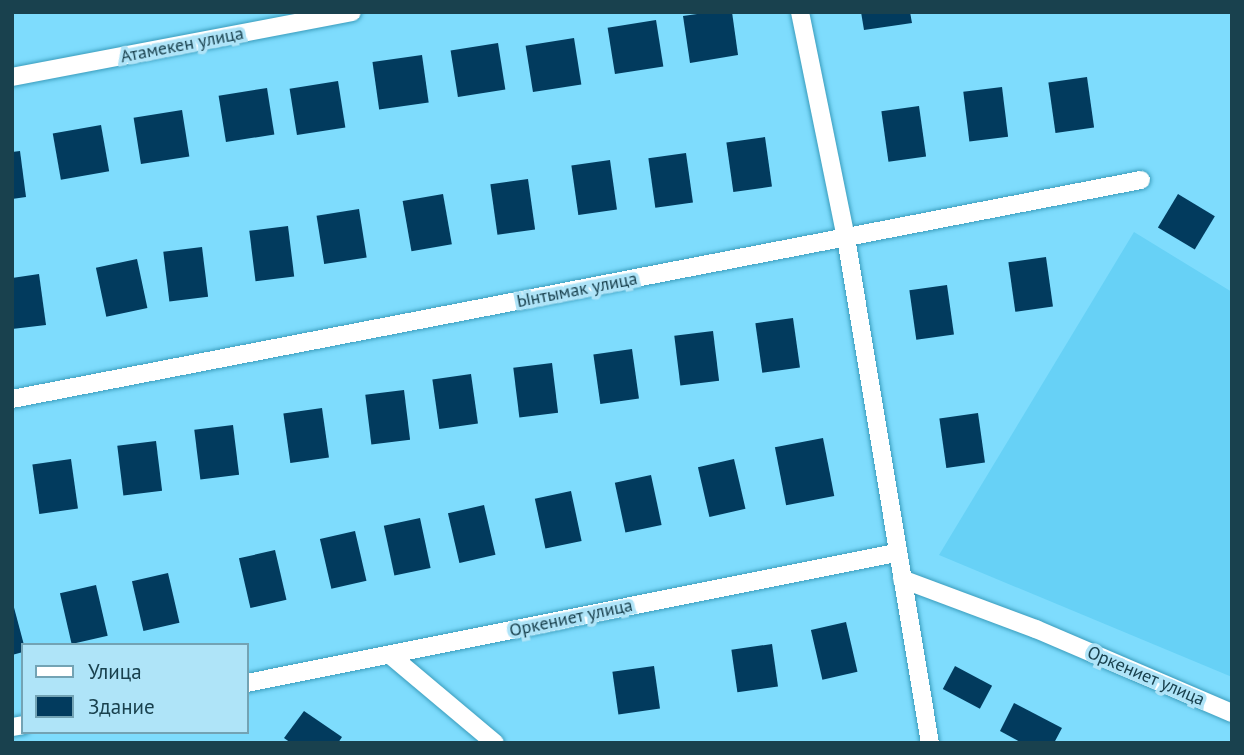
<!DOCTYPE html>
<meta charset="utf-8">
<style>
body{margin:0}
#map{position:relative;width:1244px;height:755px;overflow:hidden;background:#7edcfd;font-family:"PT Sans",sans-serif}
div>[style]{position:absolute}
.built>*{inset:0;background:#67d1f6}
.building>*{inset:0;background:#023b5e;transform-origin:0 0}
.roads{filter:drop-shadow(0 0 2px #3a9cbc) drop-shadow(0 0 2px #3a9cbc)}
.street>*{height:18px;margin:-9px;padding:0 9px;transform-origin:9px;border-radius:9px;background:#fff}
span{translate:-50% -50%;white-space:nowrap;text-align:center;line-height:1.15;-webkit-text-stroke:7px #afe4f8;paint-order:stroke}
.street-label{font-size:18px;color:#19414e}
.frame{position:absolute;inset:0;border:14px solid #19414e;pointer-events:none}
.legend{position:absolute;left:21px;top:643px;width:228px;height:91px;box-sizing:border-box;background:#afe4f8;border:2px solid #73a3b4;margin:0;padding:9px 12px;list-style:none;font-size:21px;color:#19414e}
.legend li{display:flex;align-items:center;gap:14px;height:35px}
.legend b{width:35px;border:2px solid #73a3b4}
</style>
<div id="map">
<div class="built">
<i style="clip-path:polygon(1134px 232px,1232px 292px,1232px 677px,939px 555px)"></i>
</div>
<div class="building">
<i style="clip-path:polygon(711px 12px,732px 12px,738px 55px,690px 63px,683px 16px)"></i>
<i style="clip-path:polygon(861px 12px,910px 12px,912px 23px,864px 30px)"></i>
<i style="left:656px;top:20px;width:47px;height:49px;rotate:81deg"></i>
<i style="left:574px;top:38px;width:47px;height:49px;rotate:81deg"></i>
<i style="left:498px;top:43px;width:47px;height:48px;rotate:81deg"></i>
<i style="left:422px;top:55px;width:48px;height:50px;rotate:82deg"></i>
<i style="left:1087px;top:77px;width:51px;height:39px;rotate:82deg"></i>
<i style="left:338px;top:81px;width:47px;height:49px;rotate:81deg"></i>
<i style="left:1002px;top:87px;width:50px;height:39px;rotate:83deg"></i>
<i style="left:267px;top:88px;width:47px;height:49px;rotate:81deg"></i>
<i style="left:919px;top:106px;width:51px;height:38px;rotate:82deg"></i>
<i style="left:182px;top:110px;width:47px;height:49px;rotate:81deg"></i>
<i style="left:101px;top:125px;width:47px;height:49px;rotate:80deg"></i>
<i style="left:765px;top:137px;width:50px;height:39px;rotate:82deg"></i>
<i style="clip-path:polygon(20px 151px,26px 197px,12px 199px,12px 152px)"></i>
<i style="left:686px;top:153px;width:50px;height:38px;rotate:82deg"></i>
<i style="left:610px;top:160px;width:50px;height:39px;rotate:82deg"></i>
<i style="left:528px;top:179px;width:51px;height:38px;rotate:82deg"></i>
<i style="left:443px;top:194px;width:51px;height:41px;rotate:80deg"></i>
<i style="left:1178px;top:194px;width:43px;height:39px;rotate:31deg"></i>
<i style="left:359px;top:209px;width:49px;height:43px;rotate:81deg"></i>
<i style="left:288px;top:226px;width:51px;height:39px;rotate:83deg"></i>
<i style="left:202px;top:247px;width:50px;height:39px;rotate:83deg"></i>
<i style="left:1046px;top:257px;width:50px;height:38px;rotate:82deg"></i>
<i style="left:137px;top:259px;width:50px;height:42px;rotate:78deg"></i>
<i style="clip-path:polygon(39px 274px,46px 325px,12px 329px,12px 278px)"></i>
<i style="left:947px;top:285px;width:50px;height:38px;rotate:82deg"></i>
<i style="left:793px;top:318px;width:50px;height:38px;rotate:82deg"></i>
<i style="left:713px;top:331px;width:50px;height:39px;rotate:83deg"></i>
<i style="left:632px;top:349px;width:50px;height:39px;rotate:82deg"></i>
<i style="left:552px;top:363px;width:50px;height:39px;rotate:83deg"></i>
<i style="left:471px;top:374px;width:50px;height:39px;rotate:82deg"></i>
<i style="left:404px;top:390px;width:50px;height:39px;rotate:83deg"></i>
<i style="left:322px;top:408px;width:50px;height:39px;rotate:82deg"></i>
<i style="left:978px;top:413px;width:50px;height:39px;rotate:82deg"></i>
<i style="left:233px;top:425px;width:50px;height:39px;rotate:83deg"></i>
<i style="left:823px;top:438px;width:59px;height:49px;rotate:79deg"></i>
<i style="left:156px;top:441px;width:50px;height:39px;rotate:83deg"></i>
<i style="left:71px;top:459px;width:50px;height:39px;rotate:82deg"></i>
<i style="left:734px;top:459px;width:51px;height:37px;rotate:77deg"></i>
<i style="left:651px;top:475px;width:51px;height:37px;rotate:78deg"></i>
<i style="left:571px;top:491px;width:51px;height:37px;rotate:78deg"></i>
<i style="left:484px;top:505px;width:51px;height:37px;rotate:77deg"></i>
<i style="left:420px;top:518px;width:51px;height:37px;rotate:78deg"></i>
<i style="left:355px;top:531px;width:51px;height:36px;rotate:77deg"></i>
<i style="left:275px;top:550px;width:51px;height:37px;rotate:77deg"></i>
<i style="left:168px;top:573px;width:51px;height:37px;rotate:77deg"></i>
<i style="left:96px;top:585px;width:52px;height:37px;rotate:77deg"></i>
<i style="clip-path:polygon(12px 600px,24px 645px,23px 652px,12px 655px)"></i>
<i style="left:846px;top:622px;width:51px;height:36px;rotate:77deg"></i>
<i style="left:772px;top:644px;width:43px;height:41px;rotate:82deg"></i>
<i style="left:654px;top:666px;width:43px;height:42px;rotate:82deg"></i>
<i style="left:955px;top:666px;width:42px;height:26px;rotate:28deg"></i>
<i style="clip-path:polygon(1014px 703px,1062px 728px,1054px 743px,1022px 743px,1000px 731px)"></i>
<i style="clip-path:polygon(304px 711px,342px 737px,338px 743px,291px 743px,284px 738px)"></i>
</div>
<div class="roads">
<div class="street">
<i style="left:800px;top:12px;width:231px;rotate:78.5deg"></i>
<i style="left:846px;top:238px;width:512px;rotate:80.56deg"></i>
<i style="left:12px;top:77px;width:346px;rotate:-10.8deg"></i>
<i style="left:12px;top:399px;width:1150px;rotate:-10.98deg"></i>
<i style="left:902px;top:579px;width:143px;rotate:20.5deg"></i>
<i style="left:1036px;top:629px;width:213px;rotate:23.2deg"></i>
<i style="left:390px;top:655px;width:137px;rotate:40deg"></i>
<i style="left:247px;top:683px;width:661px;rotate:-11.34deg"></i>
<i style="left:12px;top:727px;width:11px;rotate:-10deg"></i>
</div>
</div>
<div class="street-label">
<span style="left:182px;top:45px;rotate:-11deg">Атамекен улица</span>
<span style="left:577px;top:290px;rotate:-11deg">Ынтымак улица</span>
<span style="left:571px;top:618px;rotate:-12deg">Оркениет улица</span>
<span style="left:1146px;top:676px;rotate:23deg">Оркениет улица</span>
</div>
<div class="frame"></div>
<ul class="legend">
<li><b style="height:9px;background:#fff"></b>Улица</li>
<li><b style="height:19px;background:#023b5e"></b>Здание</li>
</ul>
</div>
